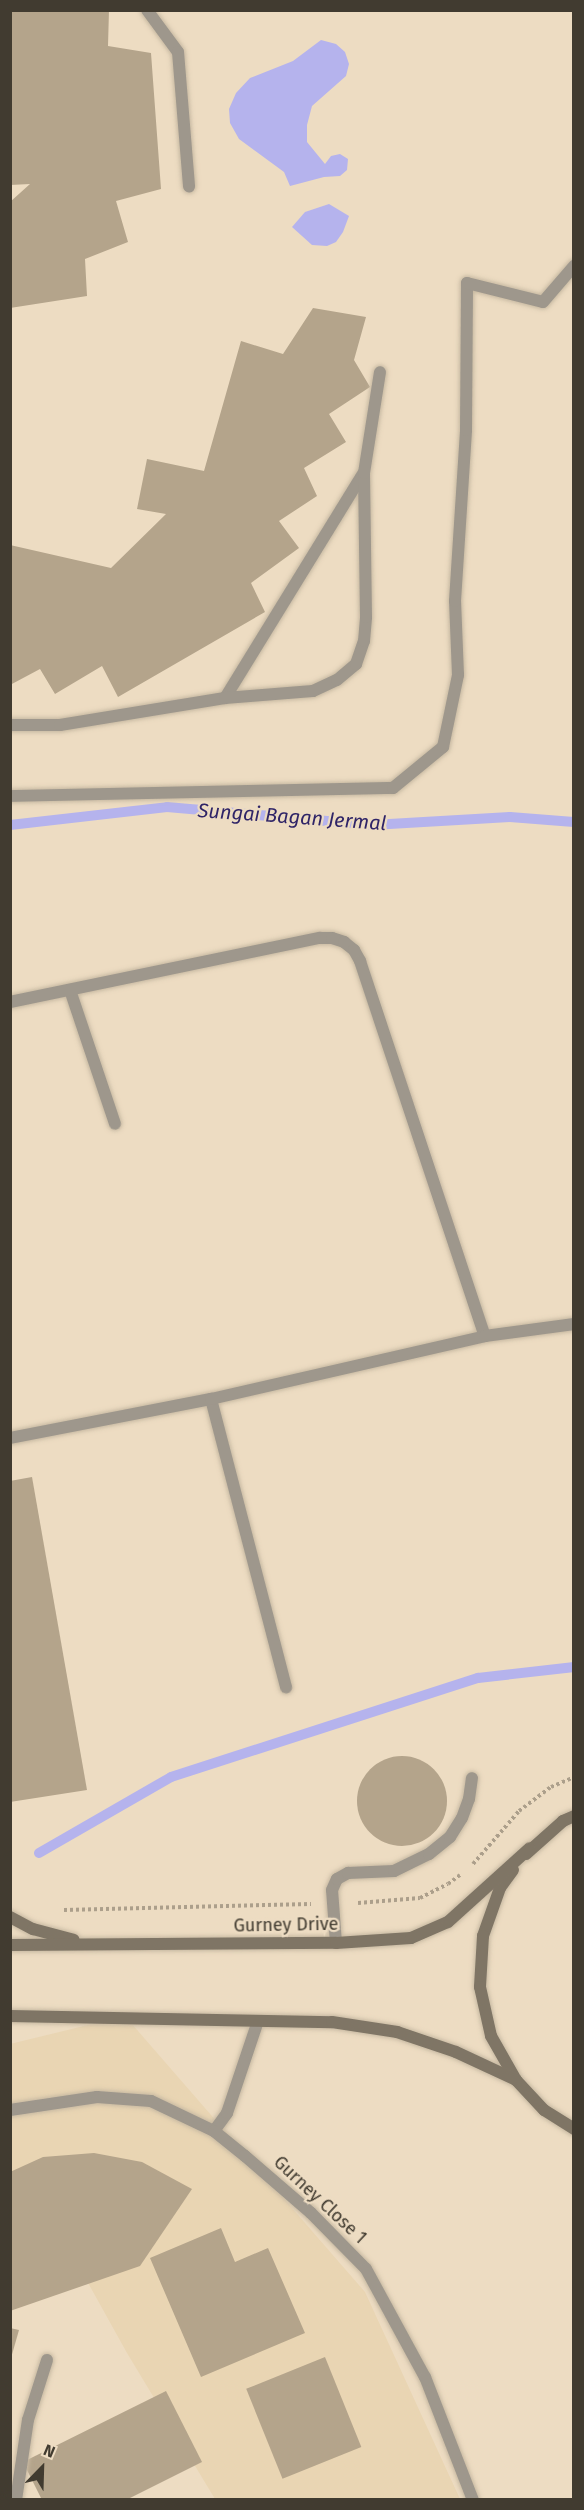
<!DOCTYPE html>
<style>
body{margin:0}
#map{position:relative;width:584px;height:2510px;overflow:hidden;background:#eddcc2;font-family:"Fira Sans",sans-serif}
div>[style]{position:absolute}
.built>*{inset:0;background:#e9d5b3}
.water>*{inset:0;background:#b5b3ed}
.stream>*{height:10px;margin:-5px;padding:0 5px;transform-origin:5px;border-radius:5px;background:#b5b3ed}
.building>*{inset:0;background:#b4a48b;transform-origin:0 0}
.round{border-radius:50%}
.path>*{height:4px;margin-top:-2px;transform-origin:0;background:repeating-linear-gradient(90deg,#ac9f8b 0 3px,transparent 0 6px)}
.roads{filter:drop-shadow(0 0 2px #c7b9a2) drop-shadow(0 0 2px #c7b9a2)}
.lane>*{height:12px;margin:-6px;padding:0 6px;transform-origin:6px;border-radius:6px;background:#9e978c}
.street>*{height:12px;margin:-6px;padding:0 6px;transform-origin:6px;border-radius:6px;background:#9e978c}
.secondary>*{height:12px;margin:-6px;padding:0 6px;transform-origin:6px;border-radius:6px;background:#7f7565}
span{translate:-50% -50%;white-space:nowrap;text-align:center;line-height:1.15;-webkit-text-stroke:4.5px #eddcc2;paint-order:stroke}
.street-label{font-size:18px;color:#413b30}
.water-label{font-size:20px;color:#2f2467;font-style:italic}
.frame{position:absolute;inset:0;border:12px solid #413b30;pointer-events:none}
.north{position:absolute;left:12px;top:2438px;width:60px;height:60px;-webkit-text-stroke:4px #eddcc2;paint-order:stroke;rotate:23deg;font-size:16px;font-weight:700;line-height:24px;text-align:center;color:#413b30}
.north::after{content:'';display:block;margin:auto;width:21px;height:27px;background:#413b30;clip-path:polygon(50% 0,100% 100%,50% 72%,0 100%)}
</style>
<div id="map">
<div class="built">
<i style="clip-path:polygon(125px 2016px,365px 2292px,460px 2499px,215px 2499px,127px 2353px,87px 2281px,11px 2287px,10px 2044px)"></i>
</div>
<div class="water">
<i style="clip-path:polygon(321px 40px,336px 44px,345px 52px,349px 64px,346px 76px,312px 106px,307px 125px,307px 142px,325px 164px,331px 156px,340px 154px,348px 159px,347px 170px,340px 176px,324px 177px,290px 186px,284px 172px,239px 139px,230px 123px,229px 109px,236px 93px,250px 78px,293px 61px)"></i>
<i style="clip-path:polygon(329px 204px,349px 216px,343px 232px,336px 242px,327px 246px,312px 245px,292px 227px,305px 212px)"></i>
</div>
<div class="stream">
<i style="left:10px;top:825px;width:158px;rotate:-6.5deg"></i>
<i style="left:167px;top:807px;width:206px;rotate:5deg"></i>
<i style="left:372px;top:825px;width:138px;rotate:-3.3deg"></i>
<i style="left:510px;top:817px;width:64px;rotate:4.5deg"></i>
<i style="left:39px;top:1853px;width:152px;rotate:-29.9deg"></i>
<i style="left:171px;top:1777px;width:323px;rotate:-17.9deg"></i>
<i style="left:478px;top:1678px;width:97px;rotate:-6.5deg"></i>
</div>
<div class="building">
<i style="clip-path:polygon(10px 10px,109px 10px,108px 46px,151px 53px,161px 189px,116px 201px,128px 242px,85px 259px,87px 296px,10px 308px,10px 202px,30px 184px,10px 185px)"></i>
<i style="clip-path:polygon(313px 308px,366px 317px,354px 360px,370px 387px,329px 414px,346px 442px,304px 468px,317px 496px,279px 521px,299px 548px,251px 583px,265px 612px,118px 697px,102px 666px,55px 694px,40px 669px,10px 685px,10px 545px,111px 568px,166px 514px,137px 509px,147px 459px,204px 471px,241px 341px,283px 354px)"></i>
<i style="clip-path:polygon(32px 1477px,87px 1790px,10px 1802px,10px 1481px)"></i>
<i class="round" style="left:357px;top:1756px;width:90px;height:90px"></i>
<i style="clip-path:polygon(94px 2153px,142px 2162px,192px 2189px,140px 2266px,10px 2311px,10px 2172px,43px 2157px)"></i>
<i style="clip-path:polygon(221px 2228px,235px 2262px,268px 2248px,305px 2333px,201px 2377px,150px 2258px)"></i>
<i style="clip-path:polygon(10px 2328px,19px 2330px,11px 2358px,10px 2358px)"></i>
<i style="left:325px;top:2357px;width:97px;height:85px;rotate:68deg"></i>
<i style="clip-path:polygon(166px 2391px,202px 2462px,126px 2500px,42px 2500px,23px 2462px)"></i>
</div>
<div class="path">
<i style="left:473px;top:1864px;width:70px;rotate:-49deg"></i>
<i style="left:519px;top:1811px;width:40px;rotate:-37deg"></i>
<i style="left:551px;top:1787px;width:25px;rotate:-23deg"></i>
<i style="left:358px;top:1903px;width:62px;rotate:-4.6deg"></i>
<i style="left:420px;top:1898px;width:31px;rotate:-27deg"></i>
<i style="left:448px;top:1884px;width:15px;rotate:-37deg"></i>
<i style="left:64px;top:1910px;width:247px;rotate:-1.4deg"></i>
</div>
<div class="roads">
<div class="lane">
<i style="left:147px;top:10px;width:52px;rotate:53.6deg"></i>
<i style="left:178px;top:52px;width:135px;rotate:85.3deg"></i>
<i style="left:225px;top:698px;width:263px;rotate:-58.4deg"></i>
<i style="left:10px;top:725px;width:50px"></i>
<i style="left:60px;top:725px;width:167px;rotate:-9.3deg"></i>
<i style="left:225px;top:698px;width:88px;rotate:-4.5deg"></i>
<i style="left:313px;top:691px;width:26px;rotate:-25deg"></i>
<i style="left:337px;top:680px;width:25px;rotate:-40deg"></i>
<i style="left:356px;top:664px;width:24px;rotate:-71deg"></i>
<i style="left:364px;top:641px;width:24px;rotate:-85deg"></i>
<i style="left:366px;top:617px;width:144px;rotate:-90.8deg"></i>
<i style="left:364px;top:473px;width:102px;rotate:-81deg"></i>
<i style="left:10px;top:796px;width:383px;rotate:-1.2deg"></i>
<i style="left:393px;top:788px;width:65px;rotate:-39.4deg"></i>
<i style="left:443px;top:747px;width:74px;rotate:-78.2deg"></i>
<i style="left:458px;top:675px;width:74px;rotate:-92.3deg"></i>
<i style="left:455px;top:601px;width:171px;rotate:-86.3deg"></i>
<i style="left:466px;top:430px;width:147px;rotate:-89.6deg"></i>
<i style="left:467px;top:283px;width:78px;rotate:14deg"></i>
<i style="left:543px;top:302px;width:48px;rotate:-49.3deg"></i>
<i style="left:336px;top:1943px;width:53px;rotate:-94.3deg"></i>
<i style="left:332px;top:1890px;width:12px;rotate:-66deg"></i>
<i style="left:337px;top:1879px;width:13px;rotate:-29deg"></i>
<i style="left:348px;top:1873px;width:46px;rotate:-2.5deg"></i>
<i style="left:394px;top:1871px;width:39px;rotate:-26deg"></i>
<i style="left:429px;top:1854px;width:27px;rotate:-39deg"></i>
<i style="left:450px;top:1837px;width:22px;rotate:-58deg"></i>
<i style="left:462px;top:1818px;width:20px;rotate:-70deg"></i>
<i style="left:469px;top:1799px;width:21px;rotate:-82deg"></i>
<i style="left:214px;top:2131px;width:22px;rotate:-54deg"></i>
<i style="left:227px;top:2113px;width:97px;rotate:-71.4deg"></i>
<i style="left:16px;top:2500px;width:81px;rotate:-81.5deg"></i>
<i style="left:28px;top:2420px;width:63px;rotate:-72.4deg"></i>
</div>
<div class="street">
<i style="left:70px;top:990px;width:141px;rotate:71.4deg"></i>
<i style="left:10px;top:1002px;width:317px;rotate:-11.7deg"></i>
<i style="left:320px;top:938px;width:12px"></i>
<i style="left:332px;top:938px;width:13px;rotate:18deg"></i>
<i style="left:344px;top:942px;width:13px;rotate:39deg"></i>
<i style="left:354px;top:950px;width:13px;rotate:61deg"></i>
<i style="left:360px;top:961px;width:395px;rotate:71.6deg"></i>
<i style="left:211px;top:1399px;width:298px;rotate:75.4deg"></i>
<i style="left:10px;top:1438px;width:205px;rotate:-11deg"></i>
<i style="left:211px;top:1399px;width:281px;rotate:-12.9deg"></i>
<i style="left:485px;top:1336px;width:90px;rotate:-7.7deg"></i>
<i style="left:10px;top:2110px;width:88px;rotate:-8.5deg"></i>
<i style="left:97px;top:2097px;width:54px;rotate:4.2deg"></i>
<i style="left:151px;top:2101px;width:70px;rotate:25.5deg"></i>
<i style="left:214px;top:2131px;width:40px;rotate:39deg"></i>
<i style="left:245px;top:2156px;width:87px;rotate:40.8deg"></i>
<i style="left:311px;top:2213px;width:78px;rotate:45.5deg"></i>
<i style="left:366px;top:2269px;width:123px;rotate:61.4deg"></i>
<i style="left:425px;top:2377px;width:132px;rotate:68.7deg"></i>
</div>
<div class="secondary">
<i style="left:526px;top:1854px;width:50px;rotate:-41.7deg"></i>
<i style="left:563px;top:1821px;width:12px;rotate:-24deg"></i>
<i style="left:513px;top:1870px;width:22px;rotate:126deg"></i>
<i style="left:500px;top:1888px;width:51px;rotate:109.5deg"></i>
<i style="left:483px;top:1936px;width:51px;rotate:93.4deg"></i>
<i style="left:480px;top:1987px;width:50px;rotate:77.3deg"></i>
<i style="left:491px;top:2036px;width:51px;rotate:60.4deg"></i>
<i style="left:516px;top:2080px;width:41px;rotate:47deg"></i>
<i style="left:544px;top:2110px;width:36px;rotate:32deg"></i>
<i style="left:10px;top:1917px;width:26px;rotate:28deg"></i>
<i style="left:33px;top:1929px;width:42px;rotate:15deg"></i>
<i style="left:10px;top:1945px;width:326px;rotate:-0.4deg"></i>
<i style="left:336px;top:1943px;width:75px;rotate:-3.8deg"></i>
<i style="left:411px;top:1938px;width:40px;rotate:-23.4deg"></i>
<i style="left:448px;top:1922px;width:110px;rotate:-42.1deg"></i>
<i style="left:10px;top:2016px;width:322px;rotate:1.1deg"></i>
<i style="left:332px;top:2022px;width:66px;rotate:8.7deg"></i>
<i style="left:397px;top:2032px;width:62px;rotate:18.7deg"></i>
<i style="left:456px;top:2052px;width:66px;rotate:25deg"></i>
</div>
</div>
<div class="street-label">
<span style="left:286px;top:1925px;rotate:-1deg">Gurney Drive</span>
<span style="left:320px;top:2200px;rotate:43deg">Gurney Close 1</span>
</div>
<div class="water-label">
<span style="left:292px;top:817px;rotate:4deg">Sungai Bagan Jermal</span>
</div>
<div class="frame"></div>
<div class="north">N</div>
</div>
